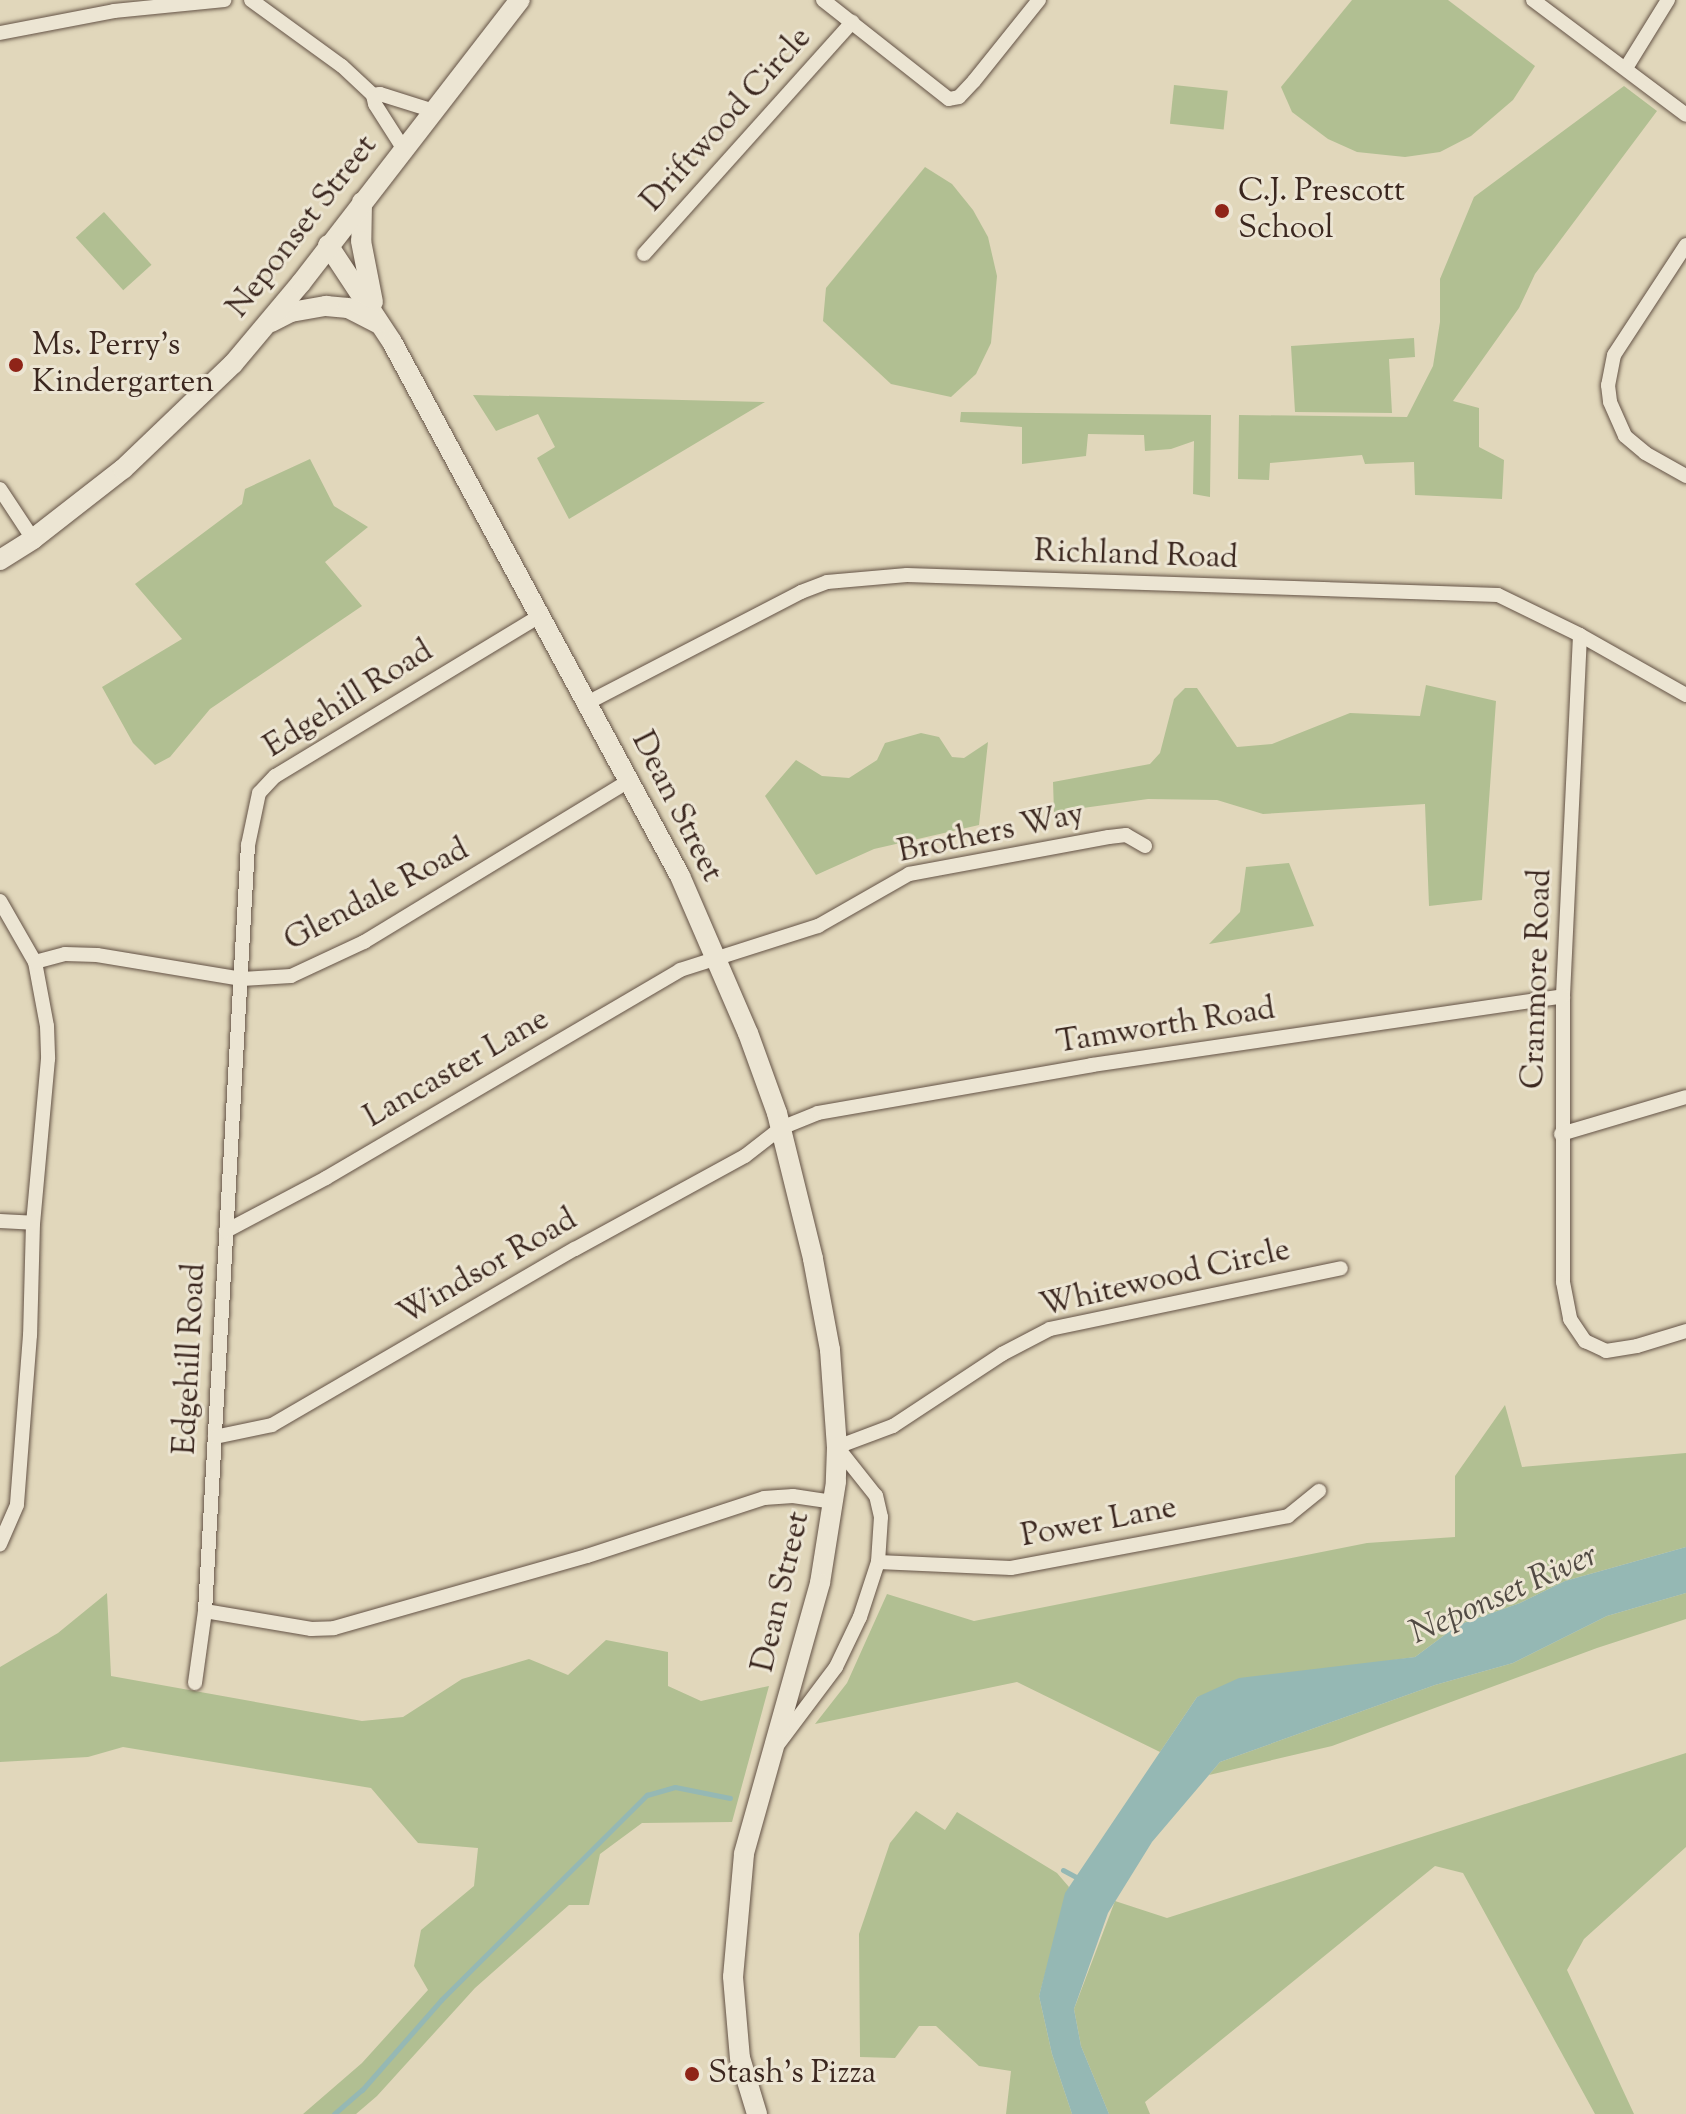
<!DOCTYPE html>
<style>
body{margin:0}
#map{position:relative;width:1686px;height:2114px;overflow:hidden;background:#e1d7bb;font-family:"Sorts Mill Goudy",serif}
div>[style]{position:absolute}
.green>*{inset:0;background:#b1bf92;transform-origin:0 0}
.water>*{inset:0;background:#95b8b4}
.stream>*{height:5px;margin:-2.5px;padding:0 2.5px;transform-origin:2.5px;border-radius:2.5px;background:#95b8b4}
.roads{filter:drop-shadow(0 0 2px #645346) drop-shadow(0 0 2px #645346)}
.street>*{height:14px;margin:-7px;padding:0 7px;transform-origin:7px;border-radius:7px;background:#ece5d3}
.secondary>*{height:20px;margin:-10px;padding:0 10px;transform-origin:10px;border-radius:10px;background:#ece5d3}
.dots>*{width:22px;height:22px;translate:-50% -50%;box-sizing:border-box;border:4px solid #ece5d3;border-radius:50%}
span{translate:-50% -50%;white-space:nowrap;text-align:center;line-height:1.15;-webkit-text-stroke:6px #ece5d3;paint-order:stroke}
.street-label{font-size:32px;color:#3b271f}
.poi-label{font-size:32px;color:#3b271f}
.left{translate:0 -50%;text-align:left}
.water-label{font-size:34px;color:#524b44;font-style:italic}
</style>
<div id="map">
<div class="green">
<i style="clip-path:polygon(1352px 0,1448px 0,1535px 66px,1513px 100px,1471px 136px,1440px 152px,1405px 157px,1357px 152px,1328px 139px,1292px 112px,1281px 87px)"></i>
<i style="left:1174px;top:85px;width:54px;height:39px;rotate:6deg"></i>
<i style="clip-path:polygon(1624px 86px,1657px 111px,1535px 274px,1519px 308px,1453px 401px,1479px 408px,1479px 447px,1504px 460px,1502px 499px,1415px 495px,1414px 462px,1365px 464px,1362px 455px,1270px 463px,1269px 480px,1238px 479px,1239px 415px,1407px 417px,1433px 366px,1440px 322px,1440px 279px,1474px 197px)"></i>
<i style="clip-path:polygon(925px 167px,952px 184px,973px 210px,988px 237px,997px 276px,991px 343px,976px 374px,951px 397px,891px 384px,823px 321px,826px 288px)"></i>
<i style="left:104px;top:212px;width:71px;height:38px;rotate:48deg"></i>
<i style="clip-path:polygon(1414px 338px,1415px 357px,1389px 359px,1392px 413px,1295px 412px,1291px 346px)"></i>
<i style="clip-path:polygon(473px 395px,765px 402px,569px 519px,537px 458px,555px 447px,538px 414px,496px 431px)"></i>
<i style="clip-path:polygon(961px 412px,1211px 415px,1210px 497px,1193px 494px,1194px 441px,1171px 449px,1145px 451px,1144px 435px,1088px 434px,1086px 456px,1022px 464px,1022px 427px,960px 422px)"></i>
<i style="clip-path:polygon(310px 459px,334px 506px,368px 527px,325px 562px,362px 606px,210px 709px,170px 757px,155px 765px,133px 743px,102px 687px,182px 639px,135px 584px,242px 504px,245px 489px)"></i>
<i style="clip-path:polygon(1426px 685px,1496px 701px,1482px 900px,1429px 906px,1425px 804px,1263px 814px,1217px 800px,1148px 799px,1054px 812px,1053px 782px,1150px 764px,1160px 753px,1174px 699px,1185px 688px,1197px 688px,1237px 747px,1272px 744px,1350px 713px,1420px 716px)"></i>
<i style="clip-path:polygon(921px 733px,939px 737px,952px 757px,964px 758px,988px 742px,979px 825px,874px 849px,816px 875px,765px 796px,796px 760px,822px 776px,849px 778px,877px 760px,885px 743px)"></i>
<i style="clip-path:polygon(1289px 863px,1314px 926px,1209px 944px,1240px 912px,1246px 867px)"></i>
<i style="clip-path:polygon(1505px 1405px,1522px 1467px,1686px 1453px,1686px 1547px,1565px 1581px,1520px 1603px,1458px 1625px,1415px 1657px,1331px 1669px,1197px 1697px,1160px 1752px,1017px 1682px,815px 1724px,847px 1683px,887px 1594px,974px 1621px,1367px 1543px,1455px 1537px,1455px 1476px)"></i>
<i style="clip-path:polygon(107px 1593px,111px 1676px,362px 1721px,403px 1717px,462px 1679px,529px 1659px,568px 1675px,606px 1640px,668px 1652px,668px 1686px,701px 1701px,769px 1686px,732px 1822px,642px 1823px,600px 1854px,589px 1905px,569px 1905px,475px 1988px,377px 2096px,356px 2114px,303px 2114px,362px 2063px,428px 1990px,414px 1966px,421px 1930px,474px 1886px,478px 1848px,418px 1843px,371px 1788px,123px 1747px,88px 1757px,0 1762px,0 1667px,58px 1633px)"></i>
<i style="clip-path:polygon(1686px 1593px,1686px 1619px,1597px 1648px,1332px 1746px,1209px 1775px,1220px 1762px,1435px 1685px,1513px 1663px,1607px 1616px)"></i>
<i style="clip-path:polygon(1686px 1753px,1686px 1847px,1584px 1939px,1567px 1970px,1634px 2114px,1595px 2114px,1463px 1873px,1435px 1866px,1145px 2102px,1150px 2114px,1109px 2114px,1081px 2046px,1074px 2009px,1115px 1901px,1167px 1918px)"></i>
<i style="clip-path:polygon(916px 1811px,945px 1830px,957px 1812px,1057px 1873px,1069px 1887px,1039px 1996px,1052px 2054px,1072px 2114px,1006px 2114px,1011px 2071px,979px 2066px,936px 2026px,919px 2026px,895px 2058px,860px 2057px,859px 1934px,890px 1843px)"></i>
</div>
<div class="water">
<i style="clip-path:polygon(1686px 1547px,1686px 1593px,1607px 1616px,1513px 1663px,1435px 1685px,1220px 1762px,1152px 1842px,1108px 1913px,1074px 2009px,1081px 2046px,1109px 2114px,1072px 2114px,1052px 2054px,1039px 1996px,1065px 1893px,1197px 1697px,1239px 1678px,1415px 1657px,1458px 1625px,1520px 1603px,1565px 1581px)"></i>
</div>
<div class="stream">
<i style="left:1063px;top:1870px;width:19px;rotate:28deg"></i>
<i style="left:334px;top:2114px;width:37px;rotate:-41deg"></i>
<i style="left:362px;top:2090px;width:120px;rotate:-48.7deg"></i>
<i style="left:441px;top:2000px;width:291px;rotate:-44.9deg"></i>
<i style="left:647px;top:1795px;width:29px;rotate:-16deg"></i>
<i style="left:675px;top:1787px;width:56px;rotate:11.3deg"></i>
</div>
<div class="roads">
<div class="street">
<i style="left:251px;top:0;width:112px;rotate:36deg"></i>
<i style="left:342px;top:66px;width:42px;rotate:43.1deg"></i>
<i style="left:823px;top:0;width:160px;rotate:38.2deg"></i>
<i style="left:949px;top:99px;width:10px;rotate:-11deg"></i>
<i style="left:959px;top:97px;width:22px;rotate:-47deg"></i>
<i style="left:974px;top:81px;width:104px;rotate:-51.3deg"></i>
<i style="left:1533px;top:0;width:191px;rotate:36.9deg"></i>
<i style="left:0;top:33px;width:116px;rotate:-10.9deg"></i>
<i style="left:114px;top:11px;width:111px;rotate:-5.7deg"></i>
<i style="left:1626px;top:68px;width:80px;rotate:-58.3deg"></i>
<i style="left:403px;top:148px;width:52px;rotate:-122.5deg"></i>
<i style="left:375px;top:104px;width:9px;rotate:-103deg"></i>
<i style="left:373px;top:95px;width:7px;rotate:-8deg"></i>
<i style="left:380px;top:94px;width:57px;rotate:17.5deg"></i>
<i style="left:1686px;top:245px;width:131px;rotate:123.2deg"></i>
<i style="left:1614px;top:355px;width:31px;rotate:101deg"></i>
<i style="left:1608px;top:385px;width:17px;rotate:83deg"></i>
<i style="left:1610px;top:402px;width:37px;rotate:66deg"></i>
<i style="left:1625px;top:436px;width:26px;rotate:40deg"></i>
<i style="left:1645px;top:453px;width:47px;rotate:29.3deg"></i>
<i style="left:644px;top:254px;width:312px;rotate:-48.1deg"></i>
<i style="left:0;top:489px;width:60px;rotate:56.6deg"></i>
<i style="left:538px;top:617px;width:307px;rotate:148.8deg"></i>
<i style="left:275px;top:776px;width:23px;rotate:133deg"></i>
<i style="left:259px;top:793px;width:53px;rotate:101.9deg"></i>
<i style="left:248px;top:845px;width:767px;rotate:93.21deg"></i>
<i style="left:205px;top:1611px;width:108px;rotate:9.6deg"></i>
<i style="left:311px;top:1629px;width:23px;rotate:-2deg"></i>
<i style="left:334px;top:1628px;width:263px;rotate:-15.9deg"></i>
<i style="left:587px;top:1556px;width:186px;rotate:-18.1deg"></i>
<i style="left:764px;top:1498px;width:29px;rotate:-4deg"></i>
<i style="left:793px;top:1496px;width:40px;rotate:8.5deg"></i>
<i style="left:1580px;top:635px;width:361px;rotate:92.7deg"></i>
<i style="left:1563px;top:996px;width:286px;rotate:90deg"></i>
<i style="left:1563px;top:1282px;width:38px;rotate:79deg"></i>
<i style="left:1570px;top:1319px;width:27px;rotate:56deg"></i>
<i style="left:1585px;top:1341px;width:23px;rotate:25deg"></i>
<i style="left:1606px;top:1351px;width:31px;rotate:-9deg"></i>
<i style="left:1637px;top:1346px;width:51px;rotate:-17deg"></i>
<i style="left:587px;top:703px;width:241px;rotate:-27.4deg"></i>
<i style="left:801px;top:592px;width:28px;rotate:-21deg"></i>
<i style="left:827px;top:582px;width:80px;rotate:-5deg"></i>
<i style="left:907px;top:575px;width:591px;rotate:1.94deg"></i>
<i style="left:1498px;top:595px;width:91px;rotate:26deg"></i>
<i style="left:1580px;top:635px;width:122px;rotate:29.5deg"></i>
<i style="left:0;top:901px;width:70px;rotate:60.2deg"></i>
<i style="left:35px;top:962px;width:65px;rotate:79.4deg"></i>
<i style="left:47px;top:1026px;width:33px;rotate:88deg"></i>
<i style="left:48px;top:1059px;width:165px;rotate:95.2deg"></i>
<i style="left:33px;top:1223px;width:112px;rotate:91.5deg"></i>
<i style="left:30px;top:1335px;width:170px;rotate:94.4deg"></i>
<i style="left:17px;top:1505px;width:43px;rotate:113.6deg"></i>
<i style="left:35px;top:962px;width:31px;rotate:-15deg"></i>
<i style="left:65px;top:954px;width:32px;rotate:2deg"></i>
<i style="left:97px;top:955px;width:147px;rotate:9.4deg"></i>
<i style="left:242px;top:979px;width:49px;rotate:-3.5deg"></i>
<i style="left:291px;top:976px;width:81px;rotate:-25deg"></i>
<i style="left:364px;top:942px;width:310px;rotate:-31.3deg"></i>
<i style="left:1561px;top:1134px;width:130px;rotate:-16.5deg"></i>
<i style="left:0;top:1221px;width:33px;rotate:3deg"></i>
<i style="left:226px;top:1231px;width:113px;rotate:-27.9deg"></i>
<i style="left:326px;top:1178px;width:411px;rotate:-30.4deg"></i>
<i style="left:680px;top:970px;width:145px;rotate:-17.7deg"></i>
<i style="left:818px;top:926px;width:105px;rotate:-29.7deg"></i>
<i style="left:909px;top:874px;width:203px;rotate:-10.5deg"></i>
<i style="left:1109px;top:837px;width:17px;rotate:-7deg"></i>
<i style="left:1126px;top:835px;width:22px;rotate:30deg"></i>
<i style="left:215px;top:1437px;width:58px;rotate:-11.9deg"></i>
<i style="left:272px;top:1425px;width:350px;rotate:-30.2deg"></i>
<i style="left:575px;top:1249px;width:194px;rotate:-28.7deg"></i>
<i style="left:745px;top:1156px;width:46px;rotate:-37.9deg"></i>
<i style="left:781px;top:1128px;width:40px;rotate:-22deg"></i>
<i style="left:818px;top:1113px;width:278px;rotate:-9.9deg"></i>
<i style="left:1092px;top:1065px;width:476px;rotate:-8.3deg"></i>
<i style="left:878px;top:1562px;width:133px;rotate:2.6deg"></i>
<i style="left:1011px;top:1568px;width:282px;rotate:-10.6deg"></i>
<i style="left:1288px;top:1516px;width:40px;rotate:-39deg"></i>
<i style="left:195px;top:1683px;width:73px;rotate:-82.1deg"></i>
<i style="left:779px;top:1743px;width:95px;rotate:-53.1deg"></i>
<i style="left:836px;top:1667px;width:55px;rotate:-64.4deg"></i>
<i style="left:860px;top:1617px;width:58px;rotate:-71.9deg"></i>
<i style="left:878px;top:1562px;width:45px;rotate:-86.2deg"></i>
<i style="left:881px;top:1517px;width:22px;rotate:-103deg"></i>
<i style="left:876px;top:1496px;width:63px;rotate:-128.5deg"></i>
<i style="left:837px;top:1447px;width:60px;rotate:-20.6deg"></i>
<i style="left:893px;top:1426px;width:131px;rotate:-33.4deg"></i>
<i style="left:1002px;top:1354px;width:54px;rotate:-27.5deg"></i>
<i style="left:1050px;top:1329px;width:297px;rotate:-11.8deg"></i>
</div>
<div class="secondary">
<i style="left:362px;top:202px;width:39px;rotate:91deg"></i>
<i style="left:361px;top:241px;width:62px;rotate:78.9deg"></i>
<i style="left:328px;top:245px;width:116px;rotate:56.6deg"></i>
<i style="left:392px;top:342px;width:607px;rotate:61.66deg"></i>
<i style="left:680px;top:876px;width:171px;rotate:66.6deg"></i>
<i style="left:748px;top:1033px;width:85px;rotate:70.1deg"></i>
<i style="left:777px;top:1113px;width:150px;rotate:76.1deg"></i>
<i style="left:813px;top:1259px;width:93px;rotate:79.4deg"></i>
<i style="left:830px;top:1350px;width:97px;rotate:85.9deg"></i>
<i style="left:837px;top:1447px;width:35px;rotate:92deg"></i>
<i style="left:836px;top:1482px;width:102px;rotate:99deg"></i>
<i style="left:820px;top:1583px;width:281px;rotate:105.7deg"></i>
<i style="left:744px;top:1854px;width:123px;rotate:95.1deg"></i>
<i style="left:733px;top:1977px;width:81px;rotate:85.1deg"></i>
<i style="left:740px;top:2058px;width:59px;rotate:73.1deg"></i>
<i style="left:271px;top:322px;width:22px;rotate:-27deg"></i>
<i style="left:291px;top:312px;width:36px;rotate:-10deg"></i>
<i style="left:326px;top:306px;width:22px;rotate:5deg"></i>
<i style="left:348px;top:308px;width:33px;rotate:27deg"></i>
<i style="left:0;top:560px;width:39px;rotate:-32deg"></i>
<i style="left:33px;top:539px;width:114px;rotate:-37.9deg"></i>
<i style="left:123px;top:469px;width:152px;rotate:-43.7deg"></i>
<i style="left:233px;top:364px;width:106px;rotate:-50deg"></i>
<i style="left:301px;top:283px;width:358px;rotate:-52.3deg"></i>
</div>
</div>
<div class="dots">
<i style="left:1222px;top:211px;background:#8f2418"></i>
<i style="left:16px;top:365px;background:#8f2418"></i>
<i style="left:692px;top:2074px;background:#8f2418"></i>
</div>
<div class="street-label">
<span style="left:727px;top:120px;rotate:-48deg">Driftwood Circle</span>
<span style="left:303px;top:227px;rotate:-52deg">Neponset Street</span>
<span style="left:1136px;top:556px;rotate:2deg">Richland Road</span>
<span style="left:349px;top:700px;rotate:-32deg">Edgehill Road</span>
<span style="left:676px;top:807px;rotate:63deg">Dean Street</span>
<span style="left:991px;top:834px;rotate:-12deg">Brothers Way</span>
<span style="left:377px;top:896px;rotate:-28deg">Glendale Road</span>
<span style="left:1538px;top:979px;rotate:-88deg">Cranmore Road</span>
<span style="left:1166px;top:1027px;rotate:-9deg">Tamworth Road</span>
<span style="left:457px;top:1069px;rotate:-30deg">Lancaster Lane</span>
<span style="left:488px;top:1268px;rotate:-30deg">Windsor Road</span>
<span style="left:1165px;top:1279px;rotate:-13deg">Whitewood Circle</span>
<span style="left:191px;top:1359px;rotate:-87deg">Edgehill Road</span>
<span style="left:1099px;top:1523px;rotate:-11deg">Power Lane</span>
<span style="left:782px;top:1592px;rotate:-77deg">Dean Street</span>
</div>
<div class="poi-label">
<span class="left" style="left:1238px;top:211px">C.J. Prescott<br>School</span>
<span class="left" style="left:32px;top:365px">Ms. Perry's<br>Kindergarten</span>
<span class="left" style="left:708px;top:2074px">Stash's Pizza</span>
</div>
<div class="water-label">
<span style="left:1504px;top:1595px;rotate:-24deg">Neponset River</span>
</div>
</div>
